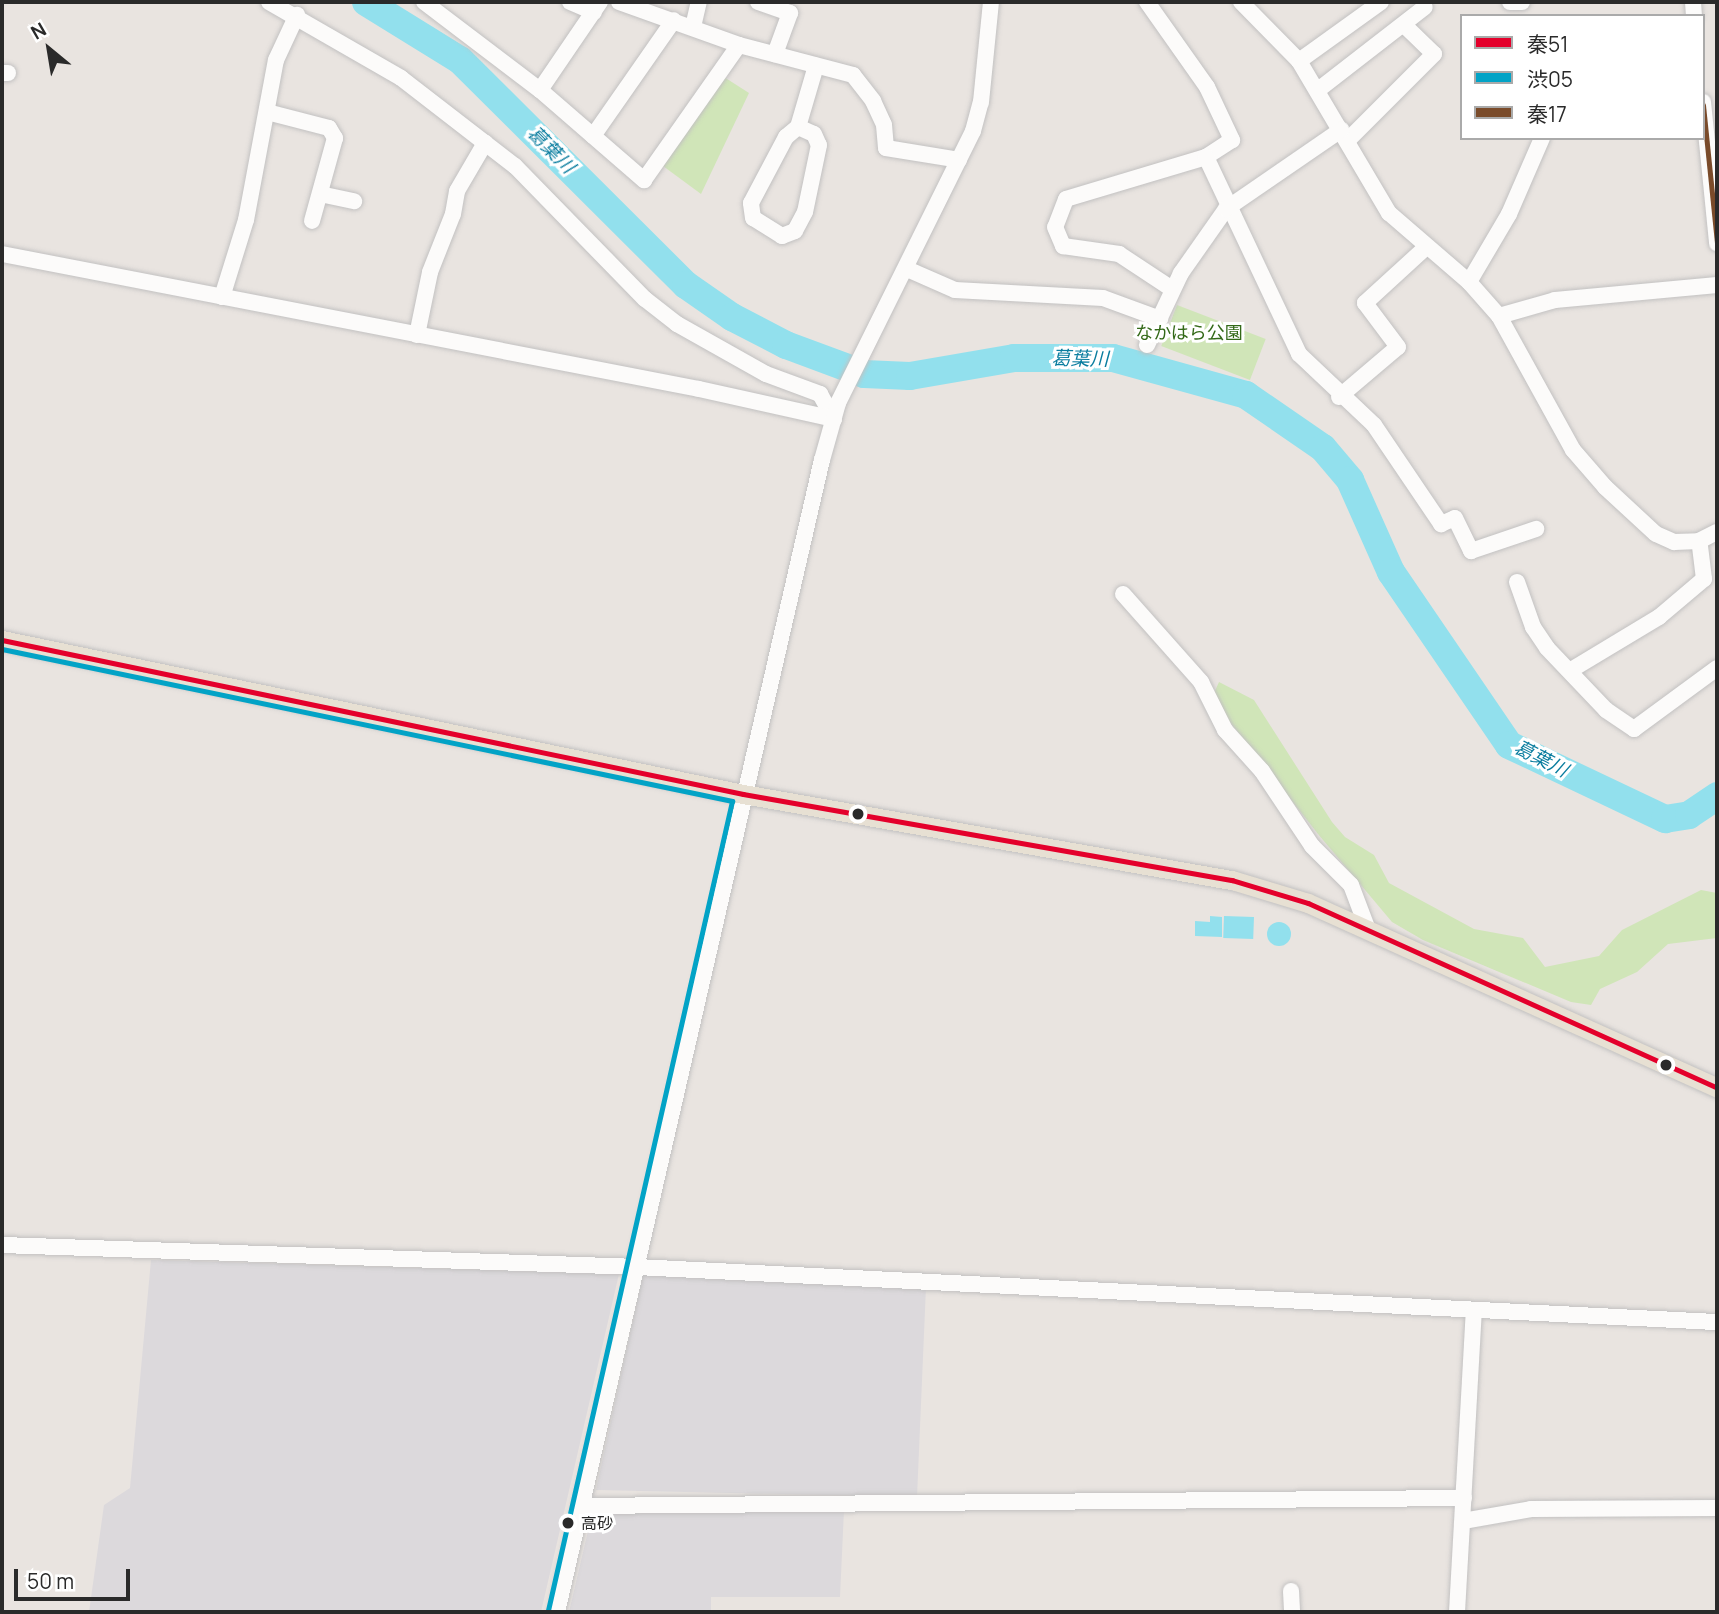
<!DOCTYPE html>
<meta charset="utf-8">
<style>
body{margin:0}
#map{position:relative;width:1719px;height:1614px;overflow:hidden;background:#e9e4e0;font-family:Manrope,"Noto Sans JP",sans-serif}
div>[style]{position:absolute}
.industrial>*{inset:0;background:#dcd9dc}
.green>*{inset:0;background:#d0e5b8;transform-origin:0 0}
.water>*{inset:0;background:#92e0ed;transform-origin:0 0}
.round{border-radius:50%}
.river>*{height:28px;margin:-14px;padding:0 14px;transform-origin:14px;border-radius:14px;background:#92e0ed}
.roads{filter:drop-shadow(0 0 2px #c2c1c1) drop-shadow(0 0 2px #c2c1c1)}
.minor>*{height:16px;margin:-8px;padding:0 8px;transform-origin:8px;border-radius:8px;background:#fcfbfa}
.major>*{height:19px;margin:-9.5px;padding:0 9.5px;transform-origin:9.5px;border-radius:9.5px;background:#e7e0d3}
.bus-1>*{height:5px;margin:-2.5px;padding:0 2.5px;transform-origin:2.5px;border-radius:2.5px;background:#e4002b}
.bus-2>*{height:5px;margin:-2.5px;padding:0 2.5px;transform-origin:2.5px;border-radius:2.5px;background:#02a3c6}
.bus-3>*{height:5px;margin:-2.5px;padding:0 2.5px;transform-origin:2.5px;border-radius:2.5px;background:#7a4b2a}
.dots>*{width:19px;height:19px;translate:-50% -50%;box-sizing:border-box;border:4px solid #fff;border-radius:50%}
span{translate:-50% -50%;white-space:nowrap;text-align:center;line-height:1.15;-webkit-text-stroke:6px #fff;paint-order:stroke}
.bus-label{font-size:16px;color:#2a2a2a}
.left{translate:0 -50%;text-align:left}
.park-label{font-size:18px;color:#336918}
.water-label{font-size:19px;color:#0a7d9f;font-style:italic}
.frame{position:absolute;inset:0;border:4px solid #2a2a2a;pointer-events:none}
.legend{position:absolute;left:1460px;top:14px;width:245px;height:126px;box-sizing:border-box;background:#fff;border:2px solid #aaa;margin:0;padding:9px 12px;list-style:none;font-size:21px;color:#2a2a2a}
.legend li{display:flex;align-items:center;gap:14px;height:35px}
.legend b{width:35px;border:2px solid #aaa}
.north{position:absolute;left:14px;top:14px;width:70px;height:70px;-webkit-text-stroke:5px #fff;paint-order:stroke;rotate:330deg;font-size:19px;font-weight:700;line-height:28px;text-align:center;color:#2a2a2a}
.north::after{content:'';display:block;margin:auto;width:24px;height:32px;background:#2a2a2a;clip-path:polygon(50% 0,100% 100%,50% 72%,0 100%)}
.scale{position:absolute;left:14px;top:1569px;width:116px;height:32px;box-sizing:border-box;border:4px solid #2a2a2a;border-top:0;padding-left:9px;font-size:21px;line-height:24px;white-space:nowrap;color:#2a2a2a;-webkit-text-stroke:5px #fff;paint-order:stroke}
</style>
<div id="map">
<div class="industrial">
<i style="clip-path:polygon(151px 1260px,619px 1274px,541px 1612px,89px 1612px,104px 1505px,130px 1488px)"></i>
<i style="clip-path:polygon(643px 1275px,926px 1287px,917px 1497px,596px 1490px)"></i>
<i style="clip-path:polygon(844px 1510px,840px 1597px,711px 1597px,711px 1612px,569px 1612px,592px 1514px)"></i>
</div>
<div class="green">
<i style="clip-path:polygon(724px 77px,749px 93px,701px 194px,663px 166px)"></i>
<i style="left:1177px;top:305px;width:95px;height:44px;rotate:21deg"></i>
<i style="clip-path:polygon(1219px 682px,1254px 700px,1332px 822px,1345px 837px,1374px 855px,1389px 883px,1474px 929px,1523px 938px,1545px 967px,1599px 956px,1622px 930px,1701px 890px,1717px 893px,1717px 938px,1668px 944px,1637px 972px,1600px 989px,1591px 1005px,1571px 1002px,1423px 940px,1392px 922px,1318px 834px,1226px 717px,1214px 693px)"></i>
</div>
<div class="water">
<i style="clip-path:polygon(1210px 916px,1222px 917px,1222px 937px,1195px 936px,1195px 921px,1210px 922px)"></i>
<i style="left:1224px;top:916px;width:30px;height:22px;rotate:2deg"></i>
<i class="round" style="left:1267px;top:922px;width:24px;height:24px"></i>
</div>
<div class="river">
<i style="left:366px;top:2px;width:110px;rotate:31.7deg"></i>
<i style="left:460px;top:60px;width:319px;rotate:44.9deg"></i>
<i style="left:686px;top:285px;width:56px;rotate:34.8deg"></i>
<i style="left:732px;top:317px;width:61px;rotate:27.4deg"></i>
<i style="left:786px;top:345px;width:83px;rotate:20.4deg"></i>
<i style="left:864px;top:374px;width:46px;rotate:2.5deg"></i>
<i style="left:910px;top:376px;width:106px;rotate:-9.8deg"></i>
<i style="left:1014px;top:358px;width:99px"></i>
<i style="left:1113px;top:358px;width:138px;rotate:15.5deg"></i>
<i style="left:1246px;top:395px;width:93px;rotate:34.5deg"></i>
<i style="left:1323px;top:448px;width:42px;rotate:49.8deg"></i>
<i style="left:1350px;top:480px;width:101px;rotate:66deg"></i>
<i style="left:1391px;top:572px;width:209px;rotate:55.7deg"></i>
<i style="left:1509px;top:745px;width:173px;rotate:25.4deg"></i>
<i style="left:1665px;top:819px;width:24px;rotate:-9deg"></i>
<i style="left:1689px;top:815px;width:34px;rotate:-34deg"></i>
</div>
<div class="roads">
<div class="minor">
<i style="left:269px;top:2px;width:152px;rotate:29.9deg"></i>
<i style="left:401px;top:78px;width:144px;rotate:37.7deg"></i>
<i style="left:515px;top:166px;width:186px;rotate:45.7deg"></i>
<i style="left:645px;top:299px;width:41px;rotate:38deg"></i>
<i style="left:677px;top:324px;width:102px;rotate:29.3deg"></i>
<i style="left:766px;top:374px;width:58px;rotate:20.3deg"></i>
<i style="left:820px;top:394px;width:29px;rotate:61deg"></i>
<i style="left:424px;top:2px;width:146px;rotate:37.2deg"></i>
<i style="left:540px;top:90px;width:138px;rotate:40.9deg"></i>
<i style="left:644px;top:180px;width:165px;rotate:-54.9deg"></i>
<i style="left:570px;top:2px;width:26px;rotate:23deg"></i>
<i style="left:619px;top:2px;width:127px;rotate:19.7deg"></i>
<i style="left:739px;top:45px;width:118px;rotate:14.7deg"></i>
<i style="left:853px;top:75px;width:33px;rotate:52deg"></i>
<i style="left:873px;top:101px;width:26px;rotate:65deg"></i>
<i style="left:884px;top:125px;width:23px;rotate:85deg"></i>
<i style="left:886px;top:148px;width:74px;rotate:9.3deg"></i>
<i style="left:758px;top:2px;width:34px;rotate:19deg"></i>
<i style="left:790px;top:13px;width:44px;rotate:110.1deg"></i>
<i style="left:1147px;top:2px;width:104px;rotate:54.8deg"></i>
<i style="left:1207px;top:87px;width:59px;rotate:64.7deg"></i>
<i style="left:1232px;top:140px;width:31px;rotate:147deg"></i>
<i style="left:1206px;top:157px;width:146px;rotate:163.3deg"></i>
<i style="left:1066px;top:199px;width:30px;rotate:111deg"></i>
<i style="left:1055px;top:227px;width:21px;rotate:67deg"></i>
<i style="left:1063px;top:246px;width:57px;rotate:8.1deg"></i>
<i style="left:1119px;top:254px;width:64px;rotate:33.4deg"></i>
<i style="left:1241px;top:2px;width:83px;rotate:45.5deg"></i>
<i style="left:1299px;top:61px;width:177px;rotate:59.4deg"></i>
<i style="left:1389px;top:213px;width:106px;rotate:40.8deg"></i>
<i style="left:1469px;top:282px;width:45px;rotate:48.6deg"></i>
<i style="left:1499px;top:316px;width:153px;rotate:61.1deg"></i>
<i style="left:1573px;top:450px;width:49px;rotate:49.1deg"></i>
<i style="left:1605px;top:487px;width:69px;rotate:42.7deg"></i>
<i style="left:1656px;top:534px;width:20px;rotate:24deg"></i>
<i style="left:1674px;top:542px;width:25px;rotate:-2deg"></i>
<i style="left:1699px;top:541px;width:20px;rotate:-27deg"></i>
<i style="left:1510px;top:2px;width:12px"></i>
<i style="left:1693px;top:2px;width:14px;rotate:86deg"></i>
<i style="left:693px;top:27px;width:26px;rotate:-77deg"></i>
<i style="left:1299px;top:61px;width:101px;rotate:-35.7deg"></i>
<i style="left:2px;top:73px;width:6px"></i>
<i style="left:540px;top:90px;width:107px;rotate:-55.7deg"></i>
<i style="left:1318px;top:90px;width:135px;rotate:-37.8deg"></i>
<i style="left:1703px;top:102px;width:142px;rotate:84.3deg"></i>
<i style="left:267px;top:112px;width:64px;rotate:14.5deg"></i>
<i style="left:329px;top:128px;width:12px;rotate:59deg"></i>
<i style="left:335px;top:138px;width:86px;rotate:105.5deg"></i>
<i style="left:798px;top:127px;width:17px;rotate:24deg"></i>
<i style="left:814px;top:134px;width:12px;rotate:66deg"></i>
<i style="left:819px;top:145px;width:68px;rotate:101.8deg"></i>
<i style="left:805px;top:212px;width:21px;rotate:118deg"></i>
<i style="left:795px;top:231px;width:14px;rotate:159deg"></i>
<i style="left:782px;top:236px;width:34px;rotate:-148deg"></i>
<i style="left:753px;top:218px;width:15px;rotate:-98deg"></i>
<i style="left:751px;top:203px;width:75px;rotate:-62.1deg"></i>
<i style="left:786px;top:137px;width:16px;rotate:-40deg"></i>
<i style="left:798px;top:127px;width:64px;rotate:-73.6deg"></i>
<i style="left:593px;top:136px;width:141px;rotate:-55.1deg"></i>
<i style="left:1347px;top:141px;width:123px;rotate:-45deg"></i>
<i style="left:1434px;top:54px;width:42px;rotate:-136deg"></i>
<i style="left:1206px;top:157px;width:218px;rotate:64.7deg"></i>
<i style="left:1299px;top:354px;width:103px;rotate:43.4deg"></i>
<i style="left:1374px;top:425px;width:120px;rotate:55.9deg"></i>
<i style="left:1441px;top:524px;width:15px;rotate:-23deg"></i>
<i style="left:1455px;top:518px;width:37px;rotate:64deg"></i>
<i style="left:1471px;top:551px;width:69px;rotate:-18.7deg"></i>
<i style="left:320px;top:194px;width:35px;rotate:12deg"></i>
<i style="left:2px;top:254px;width:710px;rotate:10.96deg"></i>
<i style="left:699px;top:389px;width:138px;rotate:12.5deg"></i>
<i style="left:907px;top:269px;width:52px;rotate:23.6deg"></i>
<i style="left:955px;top:290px;width:148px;rotate:3.1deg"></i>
<i style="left:1103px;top:298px;width:61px;rotate:20.2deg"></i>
<i style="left:1469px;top:282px;width:79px;rotate:-59.5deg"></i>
<i style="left:1509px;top:214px;width:83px;rotate:-66.5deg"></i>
<i style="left:222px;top:297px;width:81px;rotate:-72.7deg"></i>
<i style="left:246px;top:220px;width:163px;rotate:-79.4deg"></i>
<i style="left:276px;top:60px;width:50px;rotate:-65deg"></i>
<i style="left:1499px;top:316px;width:58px;rotate:-15.9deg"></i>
<i style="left:1555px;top:300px;width:163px;rotate:-5.3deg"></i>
<i style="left:417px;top:335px;width:64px;rotate:-78.3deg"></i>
<i style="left:430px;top:272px;width:62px;rotate:-68.4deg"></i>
<i style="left:453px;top:214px;width:23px;rotate:-80deg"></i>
<i style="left:457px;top:191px;width:56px;rotate:-59.7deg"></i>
<i style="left:1147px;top:345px;width:80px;rotate:-64.7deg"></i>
<i style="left:1181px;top:273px;width:78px;rotate:-54.9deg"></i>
<i style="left:1226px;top:209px;width:140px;rotate:-34.5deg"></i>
<i style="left:1339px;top:397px;width:77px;rotate:-40.3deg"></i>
<i style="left:1398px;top:347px;width:55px;rotate:-126.9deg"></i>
<i style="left:1365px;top:303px;width:81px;rotate:-42.5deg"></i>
<i style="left:1517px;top:582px;width:48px;rotate:70.4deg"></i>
<i style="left:1533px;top:627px;width:25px;rotate:56deg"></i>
<i style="left:1547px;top:648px;width:86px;rotate:46.4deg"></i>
<i style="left:1606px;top:710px;width:34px;rotate:34deg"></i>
<i style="left:1634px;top:729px;width:103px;rotate:-36.3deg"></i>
<i style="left:1123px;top:594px;width:118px;rotate:48.4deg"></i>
<i style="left:1201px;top:682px;width:54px;rotate:63.4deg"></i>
<i style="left:1225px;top:730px;width:55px;rotate:47.9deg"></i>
<i style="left:1262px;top:771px;width:90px;rotate:56.3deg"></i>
<i style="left:1312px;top:846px;width:55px;rotate:45deg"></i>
<i style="left:1351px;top:885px;width:48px;rotate:69.3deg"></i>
<i style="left:1571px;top:670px;width:103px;rotate:-31.1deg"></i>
<i style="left:1659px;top:617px;width:59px;rotate:-40.2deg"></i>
<i style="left:1704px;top:579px;width:38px;rotate:-97deg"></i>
<i style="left:2px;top:1245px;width:635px;rotate:1.98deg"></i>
<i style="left:637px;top:1267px;width:1081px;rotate:2.92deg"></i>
<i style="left:581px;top:1506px;width:883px;rotate:-0.52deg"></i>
<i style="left:1463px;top:1521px;width:69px;rotate:-10deg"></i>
<i style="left:1531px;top:1509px;width:186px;rotate:-0.3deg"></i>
<i style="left:1291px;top:1591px;width:21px;rotate:87deg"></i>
<i style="left:557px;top:1612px;width:1182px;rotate:-77.05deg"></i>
<i style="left:822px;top:460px;width:59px;rotate:-74.3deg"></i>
<i style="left:838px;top:403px;width:304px;rotate:-63.6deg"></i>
<i style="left:973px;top:131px;width:30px;rotate:-75deg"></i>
<i style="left:981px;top:102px;width:100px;rotate:-84.3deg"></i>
<i style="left:1457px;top:1612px;width:301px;rotate:-86.8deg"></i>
</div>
<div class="major">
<i style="left:2px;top:640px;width:757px;rotate:11.74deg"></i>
<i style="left:743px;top:794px;width:497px;rotate:10deg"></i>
<i style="left:1232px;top:880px;width:79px;rotate:16.8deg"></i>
<i style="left:1308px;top:903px;width:449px;rotate:24.3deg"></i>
</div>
</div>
<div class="bus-1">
<i style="left:2px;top:640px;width:757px;rotate:11.74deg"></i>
<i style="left:743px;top:794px;width:497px;rotate:10deg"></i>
<i style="left:1232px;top:880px;width:79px;rotate:16.8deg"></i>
<i style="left:1308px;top:903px;width:449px;rotate:24.3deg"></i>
</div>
<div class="bus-2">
<i style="left:2px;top:649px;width:746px;rotate:11.76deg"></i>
<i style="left:732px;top:801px;width:830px;rotate:102.81deg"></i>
</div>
<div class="bus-3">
<i style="left:1703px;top:105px;width:139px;rotate:84.2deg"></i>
</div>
<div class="dots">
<i style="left:858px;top:814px;background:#2a2a2a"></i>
<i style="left:1666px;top:1065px;background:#2a2a2a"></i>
<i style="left:568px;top:1523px;background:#2a2a2a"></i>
</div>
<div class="bus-label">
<span class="left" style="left:581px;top:1523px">高砂</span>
</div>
<div class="park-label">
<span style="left:1189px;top:332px">なかはら公園</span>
</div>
<div class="water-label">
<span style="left:551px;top:150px;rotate:45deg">葛葉川</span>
<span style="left:1080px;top:359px;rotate:1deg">葛葉川</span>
<span style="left:1541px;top:759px;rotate:27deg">葛葉川</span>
</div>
<div class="frame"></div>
<ul class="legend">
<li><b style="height:9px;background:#e4002b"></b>秦51</li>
<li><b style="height:9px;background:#02a3c6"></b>渋05</li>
<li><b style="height:9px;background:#7a4b2a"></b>秦17</li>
</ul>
<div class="north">N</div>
<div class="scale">50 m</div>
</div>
